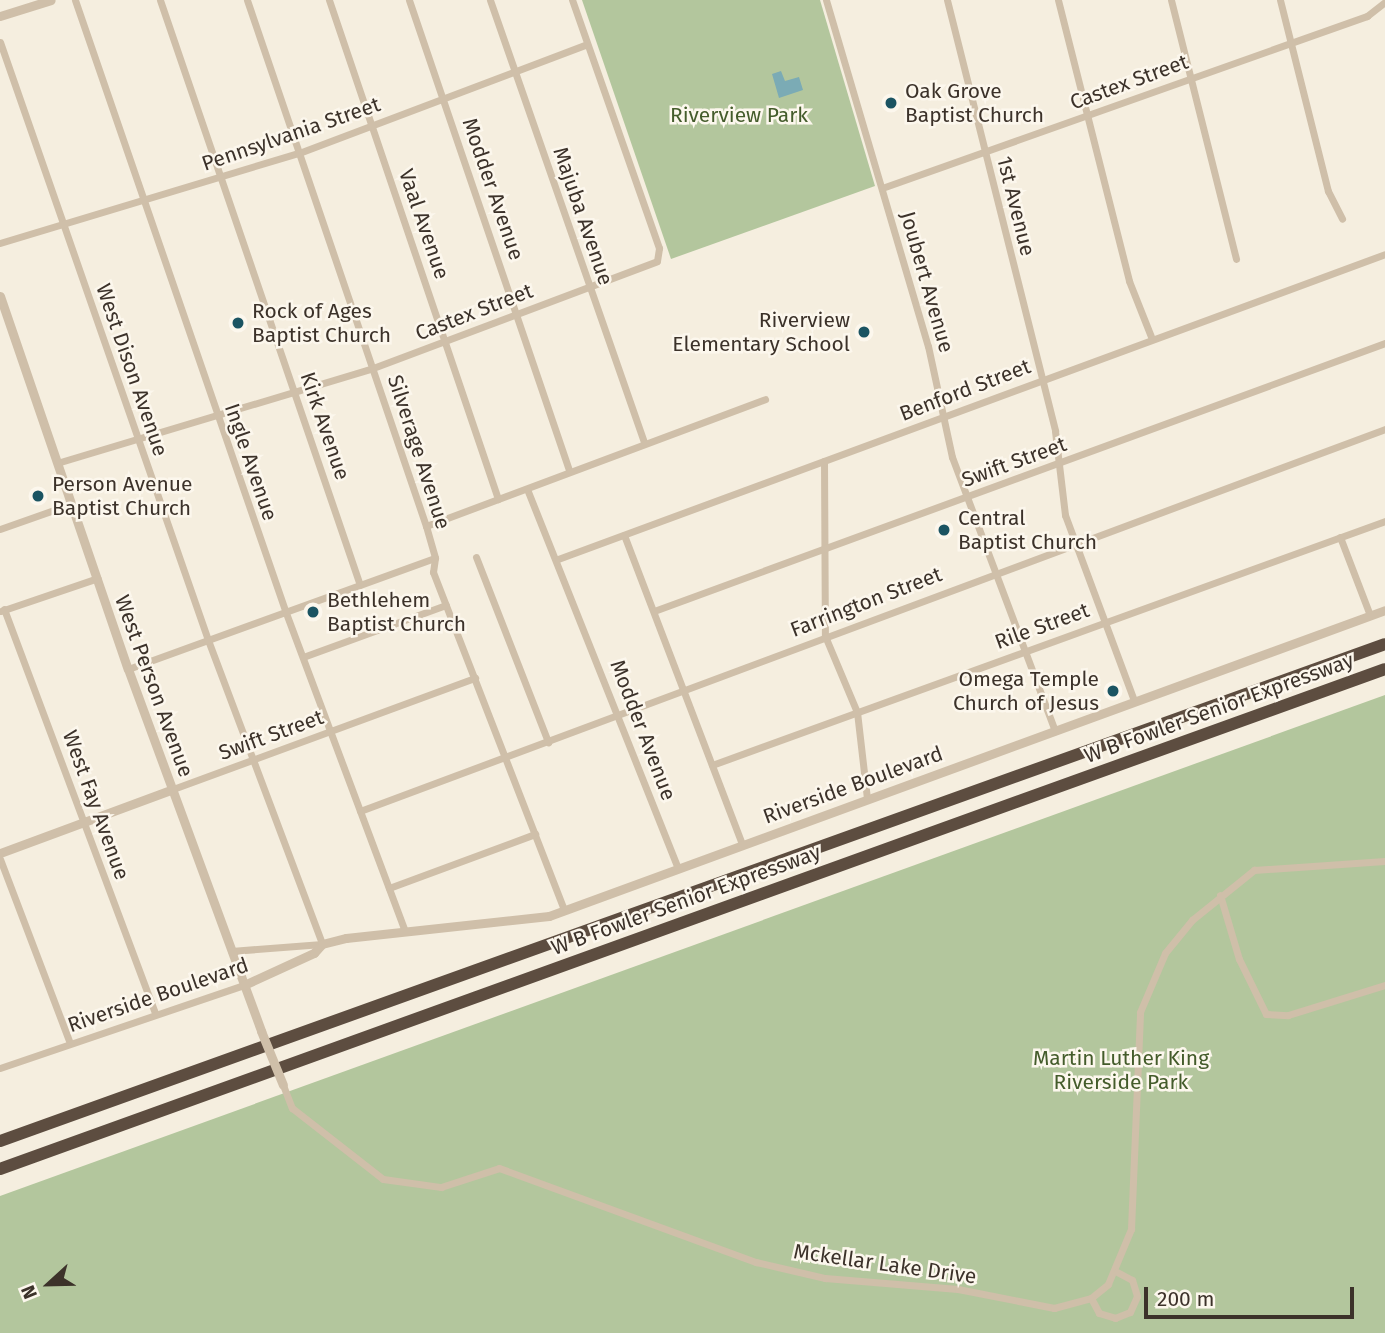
<!DOCTYPE html>
<style>
body{margin:0}
#map{position:relative;width:1385px;height:1333px;overflow:hidden;background:#f5eedf;font-family:"Fira Sans",sans-serif}
div>[style]{position:absolute}
.green>*{inset:0;background:#b3c69d}
.water>*{inset:0;background:#7babb5}
.minor>*{height:7px;margin:-3.5px;padding:0 3.5px;transform-origin:3.5px;border-radius:3.5px;background:#cfbfa9}
.tertiary>*{height:9px;margin:-4.5px;padding:0 4.5px;transform-origin:4.5px;border-radius:4.5px;background:#cfbfa9}
.motorway>*{height:12px;margin:-6px;padding:0 6px;transform-origin:6px;border-radius:6px;background:#5d4d40}
.tertiary-bridge>*{height:9px;margin:-4.5px;padding:0 4.5px;transform-origin:4.5px;border-radius:4.5px;background:#cfbfa9}
.dots>*{width:19px;height:19px;translate:-50% -50%;box-sizing:border-box;border:4px solid #fcf7ed;border-radius:50%}
span{translate:-50% -50%;white-space:nowrap;text-align:center;line-height:1.15;-webkit-text-stroke:5px #fcf7ed;paint-order:stroke}
.street-label{font-size:21px;color:#3c322a}
.poi-label{font-size:21px;color:#3c322a}
.left{translate:0 -50%;text-align:left}
.right{translate:-100% -50%;text-align:right}
.park-label{font-size:21px;color:#445c2b}
.north{position:absolute;left:14px;top:1249px;width:70px;height:70px;-webkit-text-stroke:5px #fcf7ed;paint-order:stroke;rotate:248deg;font-size:19px;font-weight:700;line-height:28px;text-align:center;color:#3c322a}
.north::after{content:'';display:block;margin:auto;width:24px;height:32px;background:#3c322a;clip-path:polygon(50% 0,100% 100%,50% 72%,0 100%)}
.scale{position:absolute;left:1144px;top:1287px;width:210px;height:32px;box-sizing:border-box;border:4px solid #3c322a;border-top:0;padding-left:9px;font-size:21px;line-height:24px;white-space:nowrap;color:#3c322a;-webkit-text-stroke:5px #fcf7ed;paint-order:stroke}
</style>
<div id="map">
<div class="green">
<i style="clip-path:polygon(582px 0,820px 0,875px 186px,671px 259px)"></i>
<i style="clip-path:polygon(1385px 695px,1385px 1333px,0 1333px,0 1196px)"></i>
</div>
<div class="water">
<i style="clip-path:polygon(781px 71px,785px 81px,799px 77px,803px 90px,779px 98px,772px 74px)"></i>
</div>
<div class="minor">
<i style="left:75px;top:0;width:648px;rotate:71.01deg"></i>
<i style="left:286px;top:613px;width:340px;rotate:69.5deg"></i>
<i style="left:160px;top:0;width:618px;rotate:71.13deg"></i>
<i style="left:247px;top:0;width:556px;rotate:71.21deg"></i>
<i style="left:426px;top:526px;width:33px;rotate:74deg"></i>
<i style="left:435px;top:558px;width:14px;rotate:98deg"></i>
<i style="left:433px;top:572px;width:362px;rotate:68.8deg"></i>
<i style="left:329px;top:0;width:527px;rotate:71.29deg"></i>
<i style="left:409px;top:0;width:496px;rotate:71.2deg"></i>
<i style="left:490px;top:0;width:468px;rotate:70.8deg"></i>
<i style="left:826px;top:0;width:361px;rotate:73.6deg"></i>
<i style="left:928px;top:346px;width:114px;rotate:77.8deg"></i>
<i style="left:952px;top:457px;width:293px;rotate:69.4deg"></i>
<i style="left:947px;top:0;width:444px;rotate:75.9deg"></i>
<i style="left:1055px;top:431px;width:85px;rotate:83.2deg"></i>
<i style="left:1065px;top:515px;width:198px;rotate:69.6deg"></i>
<i style="left:1058px;top:0;width:290px;rotate:75.8deg"></i>
<i style="left:1129px;top:281px;width:62px;rotate:68.4deg"></i>
<i style="left:1171px;top:0;width:267px;rotate:75.9deg"></i>
<i style="left:1280px;top:0;width:197px;rotate:75.9deg"></i>
<i style="left:1328px;top:191px;width:31px;rotate:63deg"></i>
<i style="left:0;top:42px;width:633px;rotate:70.82deg"></i>
<i style="left:208px;top:640px;width:325px;rotate:69.4deg"></i>
<i style="left:322px;top:944px;width:91px;rotate:175.6deg"></i>
<i style="left:882px;top:188px;width:515px;rotate:-19.53deg"></i>
<i style="left:1367px;top:16px;width:23px;rotate:-38deg"></i>
<i style="left:0;top:243px;width:312px;rotate:-16.8deg"></i>
<i style="left:299px;top:153px;width:308px;rotate:-20.7deg"></i>
<i style="left:824px;top:461px;width:175px;rotate:89.7deg"></i>
<i style="left:825px;top:636px;width:82px;rotate:67.2deg"></i>
<i style="left:857px;top:712px;width:88px;rotate:83.4deg"></i>
<i style="left:57px;top:463px;width:330px;rotate:-16.7deg"></i>
<i style="left:373px;top:368px;width:303px;rotate:-20.6deg"></i>
<i style="left:657px;top:261px;width:13px;rotate:-81deg"></i>
<i style="left:659px;top:248px;width:263px;rotate:-109.3deg"></i>
<i style="left:527px;top:489px;width:408px;rotate:68.3deg"></i>
<i style="left:426px;top:526px;width:362px;rotate:-20.5deg"></i>
<i style="left:0;top:529px;width:75px;rotate:-19.4deg"></i>
<i style="left:624px;top:535px;width:331px;rotate:69.1deg"></i>
<i style="left:1340px;top:537px;width:84px;rotate:69deg"></i>
<i style="left:476px;top:557px;width:199px;rotate:68.7deg"></i>
<i style="left:558px;top:559px;width:881px;rotate:-20.24deg"></i>
<i style="left:4px;top:609px;width:431px;rotate:69.5deg"></i>
<i style="left:1px;top:611px;width:102px;rotate:-18.8deg"></i>
<i style="left:654px;top:611px;width:779px;rotate:-20.13deg"></i>
<i style="left:303px;top:657px;width:152px;rotate:-20deg"></i>
<i style="left:128px;top:669px;width:326px;rotate:-19.9deg"></i>
<i style="left:712px;top:765px;width:716px;rotate:-19.93deg"></i>
<i style="left:173px;top:789px;width:322px;rotate:-20.2deg"></i>
<i style="left:360px;top:811px;width:1094px;rotate:-20.44deg"></i>
<i style="left:0;top:859px;width:197px;rotate:69.2deg"></i>
<i style="left:389px;top:888px;width:156px;rotate:-20.3deg"></i>
<i style="left:1220px;top:895px;width:67px;rotate:73.5deg"></i>
<i style="left:1239px;top:959px;width:61px;rotate:63.9deg"></i>
<i style="left:1266px;top:1014px;width:22px;rotate:3deg"></i>
<i style="left:1288px;top:1015px;width:102px;rotate:-17.2deg"></i>
<i style="left:0;top:1068px;width:258px;rotate:-18.8deg"></i>
<i style="left:283px;top:1085px;width:25px;rotate:69deg"></i>
<i style="left:292px;top:1108px;width:115px;rotate:38deg"></i>
<i style="left:383px;top:1179px;width:59px;rotate:7.9deg"></i>
<i style="left:441px;top:1187px;width:61px;rotate:-18.1deg"></i>
<i style="left:499px;top:1168px;width:274px;rotate:20.1deg"></i>
<i style="left:756px;top:1262px;width:71px;rotate:13.1deg"></i>
<i style="left:825px;top:1278px;width:133px;rotate:4.7deg"></i>
<i style="left:958px;top:1289px;width:98px;rotate:11.2deg"></i>
<i style="left:1054px;top:1308px;width:38px;rotate:-15deg"></i>
<i style="left:1091px;top:1298px;width:22px;rotate:-39deg"></i>
<i style="left:1108px;top:1284px;width:60px;rotate:-67.3deg"></i>
<i style="left:1131px;top:1229px;width:217px;rotate:-87.6deg"></i>
<i style="left:1140px;top:1012px;width:64px;rotate:-67deg"></i>
<i style="left:1165px;top:953px;width:43px;rotate:-50.7deg"></i>
<i style="left:1192px;top:920px;width:80px;rotate:-38.9deg"></i>
<i style="left:1254px;top:870px;width:131px;rotate:-3.9deg"></i>
<i style="left:1091px;top:1298px;width:17px;rotate:62deg"></i>
<i style="left:1099px;top:1313px;width:17px;rotate:17deg"></i>
<i style="left:1115px;top:1318px;width:16px;rotate:-22deg"></i>
<i style="left:1130px;top:1312px;width:17px;rotate:-66deg"></i>
<i style="left:1137px;top:1296px;width:17px;rotate:-107deg"></i>
<i style="left:1132px;top:1280px;width:17px;rotate:-152deg"></i>
</div>
<div class="tertiary">
<i style="left:0;top:16px;width:53px;rotate:-17.4deg"></i>
<i style="left:0;top:296px;width:394px;rotate:71.1deg"></i>
<i style="left:128px;top:669px;width:386px;rotate:69.8deg"></i>
<i style="left:0;top:853px;width:184px;rotate:-20.3deg"></i>
<i style="left:244px;top:985px;width:77px;rotate:-24.6deg"></i>
<i style="left:314px;top:953px;width:12px;rotate:-48deg"></i>
<i style="left:322px;top:944px;width:25px;rotate:-14deg"></i>
<i style="left:346px;top:938px;width:204px;rotate:-6.2deg"></i>
<i style="left:549px;top:916px;width:890px;rotate:-20.1deg"></i>
</div>
<div class="motorway">
<i style="left:0;top:1141px;width:1471px;rotate:-19.74deg"></i>
<i style="left:0;top:1169px;width:1472px;rotate:-19.85deg"></i>
</div>
<div class="tertiary-bridge">
<i style="left:261px;top:1031px;width:58px;rotate:67.8deg"></i>
</div>
<div class="dots">
<i style="left:891px;top:103px;background:#1b5462"></i>
<i style="left:238px;top:323px;background:#1b5462"></i>
<i style="left:864px;top:332px;background:#1b5462"></i>
<i style="left:38px;top:496px;background:#1b5462"></i>
<i style="left:944px;top:530px;background:#1b5462"></i>
<i style="left:313px;top:612px;background:#1b5462"></i>
<i style="left:1113px;top:691px;background:#1b5462"></i>
</div>
<div class="street-label">
<span style="left:1129px;top:82px;rotate:-20deg">Castex Street</span>
<span style="left:291px;top:134px;rotate:-19deg">Pennsylvania Street</span>
<span style="left:493px;top:189px;rotate:71deg">Modder Avenue</span>
<span style="left:1016px;top:206px;rotate:76deg">1st Avenue</span>
<span style="left:583px;top:216px;rotate:71deg">Majuba Avenue</span>
<span style="left:424px;top:224px;rotate:71deg">Vaal Avenue</span>
<span style="left:927px;top:282px;rotate:74deg">Joubert Avenue</span>
<span style="left:474px;top:312px;rotate:-21deg">Castex Street</span>
<span style="left:132px;top:370px;rotate:71deg">West Dison Avenue</span>
<span style="left:965px;top:390px;rotate:-21deg">Benford Street</span>
<span style="left:325px;top:426px;rotate:71deg">Kirk Avenue</span>
<span style="left:419px;top:452px;rotate:72deg">Silverage Avenue</span>
<span style="left:251px;top:462px;rotate:71deg">Ingle Avenue</span>
<span style="left:1014px;top:462px;rotate:-20deg">Swift Street</span>
<span style="left:866px;top:602px;rotate:-21deg">Farrington Street</span>
<span style="left:1042px;top:626px;rotate:-20deg">Rile Street</span>
<span style="left:154px;top:686px;rotate:70deg">West Person Avenue</span>
<span style="left:1219px;top:708px;rotate:-20deg">W B Fowler Senior Expressway</span>
<span style="left:643px;top:730px;rotate:69deg">Modder Avenue</span>
<span style="left:271px;top:735px;rotate:-20deg">Swift Street</span>
<span style="left:853px;top:785px;rotate:-20deg">Riverside Boulevard</span>
<span style="left:96px;top:805px;rotate:70deg">West Fay Avenue</span>
<span style="left:686px;top:900px;rotate:-20deg">W B Fowler Senior Expressway</span>
<span style="left:158px;top:995px;rotate:-19deg">Riverside Boulevard</span>
<span style="left:885px;top:1264px;rotate:8deg">Mckellar Lake Drive</span>
</div>
<div class="poi-label">
<span class="left" style="left:905px;top:103px">Oak Grove<br>Baptist Church</span>
<span class="left" style="left:252px;top:323px">Rock of Ages<br>Baptist Church</span>
<span class="right" style="left:850px;top:332px">Riverview<br>Elementary School</span>
<span class="left" style="left:52px;top:496px">Person Avenue<br>Baptist Church</span>
<span class="left" style="left:958px;top:530px">Central<br>Baptist Church</span>
<span class="left" style="left:327px;top:612px">Bethlehem<br>Baptist Church</span>
<span class="right" style="left:1099px;top:691px">Omega Temple<br>Church of Jesus</span>
</div>
<div class="park-label">
<span style="left:739px;top:115px">Riverview Park</span>
<span style="left:1121px;top:1070px">Martin Luther King<br>Riverside Park</span>
</div>
<div class="north">N</div>
<div class="scale">200 m</div>
</div>
